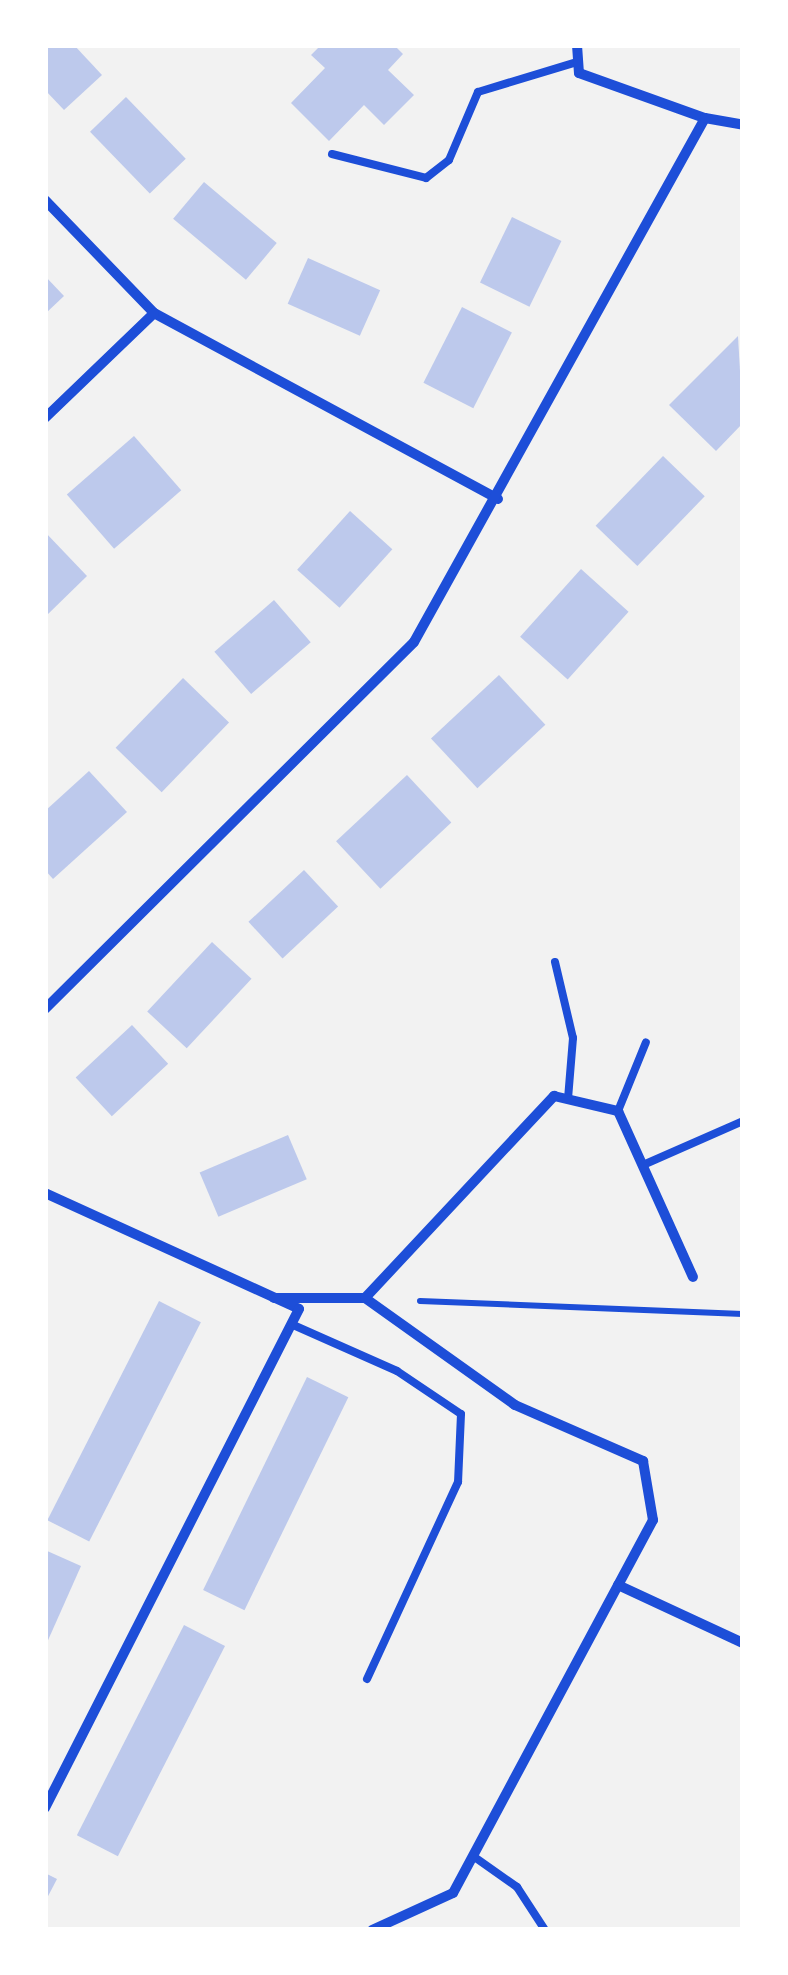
<!DOCTYPE html>
<style>
body{margin:0}
#map{position:relative;width:788px;height:1975px;overflow:hidden;background:#f2f2f2;font-family:"PT Serif",serif}
div>[style]{position:absolute}
.building>*{inset:0;background:#bdc9ec;transform-origin:0 0}
.path>*{height:6px;margin:-3px;padding:0 3px;transform-origin:3px;border-radius:3px;background:#1d4ed8}
.service>*{height:8px;margin:-4px;padding:0 4px;transform-origin:4px;border-radius:4px;background:#1d4ed8}
.minor>*{height:10px;margin:-5px;padding:0 5px;transform-origin:5px;border-radius:5px;background:#1d4ed8}
span{translate:-50% -50%;white-space:nowrap;text-align:center;line-height:1.15;-webkit-text-stroke:8px #fff;paint-order:stroke}
.frame{position:absolute;inset:0;border:48px solid #fff;pointer-events:none}
</style>
<div id="map">
<div class="building">
<i style="clip-path:polygon(45px 45px,74px 45px,102px 75px,64px 110px,45px 90px)"></i>
<i style="clip-path:polygon(321px 45px,394px 45px,403px 54px,388px 70px,414px 95px,384px 125px,364px 105px,329px 141px,291px 103px,325px 68px,311px 55px)"></i>
<i style="left:126px;top:97px;width:86px;height:50px;rotate:46deg"></i>
<i style="left:204px;top:182px;width:95px;height:48px;rotate:40deg"></i>
<i style="left:512px;top:217px;width:55px;height:73px;rotate:26deg"></i>
<i style="left:308px;top:258px;width:79px;height:50px;rotate:24deg"></i>
<i style="clip-path:polygon(45px 276px,64px 296px,45px 314px)"></i>
<i style="left:462px;top:307px;width:56px;height:85px;rotate:27deg"></i>
<i style="clip-path:polygon(738px 336px,743px 423px,716px 451px,669px 405px)"></i>
<i style="left:134px;top:436px;width:72px;height:89px;rotate:49deg"></i>
<i style="left:663px;top:456px;width:58px;height:97px;rotate:44deg"></i>
<i style="left:350px;top:511px;width:57px;height:79px;rotate:42deg"></i>
<i style="clip-path:polygon(45px 532px,87px 576px,45px 617px)"></i>
<i style="left:581px;top:569px;width:64px;height:91px;rotate:42deg"></i>
<i style="left:274px;top:600px;width:56px;height:79px;rotate:49deg"></i>
<i style="left:499px;top:675px;width:68px;height:93px;rotate:47deg"></i>
<i style="left:183px;top:678px;width:64px;height:97px;rotate:44deg"></i>
<i style="clip-path:polygon(89px 771px,127px 812px,53px 879px,45px 870px,45px 811px)"></i>
<i style="left:407px;top:775px;width:65px;height:97px;rotate:47deg"></i>
<i style="left:304px;top:870px;width:50px;height:76px;rotate:47deg"></i>
<i style="left:212px;top:942px;width:54px;height:95px;rotate:43deg"></i>
<i style="left:132px;top:1025px;width:53px;height:77px;rotate:47deg"></i>
<i style="left:288px;top:1135px;width:48px;height:96px;rotate:67deg"></i>
<i style="left:159px;top:1301px;width:47px;height:246px;rotate:27deg"></i>
<i style="left:307px;top:1377px;width:46px;height:237px;rotate:26deg"></i>
<i style="clip-path:polygon(45px 1550px,81px 1566px,45px 1647px)"></i>
<i style="left:184px;top:1625px;width:46px;height:236px;rotate:27deg"></i>
<i style="clip-path:polygon(45px 1873px,57px 1879px,45px 1902px)"></i>
</div>
<div class="path">
<i style="left:420px;top:1301px;width:323px;rotate:2.3deg"></i>
</div>
<div class="service">
<i style="left:332px;top:154px;width:97px;rotate:14.3deg"></i>
<i style="left:426px;top:178px;width:29px;rotate:-38deg"></i>
<i style="left:449px;top:160px;width:74px;rotate:-66.9deg"></i>
<i style="left:478px;top:92px;width:103px;rotate:-16.9deg"></i>
<i style="left:555px;top:962px;width:78px;rotate:76.7deg"></i>
<i style="left:573px;top:1038px;width:61px;rotate:94.7deg"></i>
<i style="left:618px;top:1111px;width:74px;rotate:-67.9deg"></i>
<i style="left:643px;top:1165px;width:109px;rotate:-23.7deg"></i>
<i style="left:291px;top:1324px;width:116px;rotate:23.9deg"></i>
<i style="left:397px;top:1371px;width:77px;rotate:33.9deg"></i>
<i style="left:461px;top:1414px;width:68px;rotate:92.5deg"></i>
<i style="left:458px;top:1482px;width:217px;rotate:114.8deg"></i>
<i style="left:473px;top:1856px;width:54px;rotate:35.2deg"></i>
<i style="left:517px;top:1887px;width:51px;rotate:56.9deg"></i>
</div>
<div class="minor">
<i style="left:577px;top:45px;width:28px;rotate:86deg"></i>
<i style="left:579px;top:73px;width:134px;rotate:19.7deg"></i>
<i style="left:45px;top:200px;width:157px;rotate:46deg"></i>
<i style="left:154px;top:313px;width:391px;rotate:28.4deg"></i>
<i style="left:45px;top:418px;width:151px;rotate:-43.9deg"></i>
<i style="left:45px;top:1009px;width:520px;rotate:-44.84deg"></i>
<i style="left:414px;top:642px;width:599px;rotate:-60.95deg"></i>
<i style="left:705px;top:118px;width:39px;rotate:10deg"></i>
<i style="left:45px;top:1193px;width:279px;rotate:24.5deg"></i>
<i style="left:299px;top:1309px;width:560px;rotate:116.98deg"></i>
<i style="left:274px;top:1298px;width:91px"></i>
<i style="left:365px;top:1298px;width:184px;rotate:35.5deg"></i>
<i style="left:515px;top:1405px;width:140px;rotate:23.6deg"></i>
<i style="left:643px;top:1461px;width:60px;rotate:80.4deg"></i>
<i style="left:653px;top:1520px;width:423px;rotate:118.2deg"></i>
<i style="left:453px;top:1893px;width:89px;rotate:155.4deg"></i>
<i style="left:365px;top:1298px;width:277px;rotate:-46.9deg"></i>
<i style="left:554px;top:1096px;width:66px;rotate:13.2deg"></i>
<i style="left:618px;top:1111px;width:182px;rotate:65.7deg"></i>
<i style="left:618px;top:1585px;width:138px;rotate:24.9deg"></i>
</div>
<div class="frame"></div>
</div>
